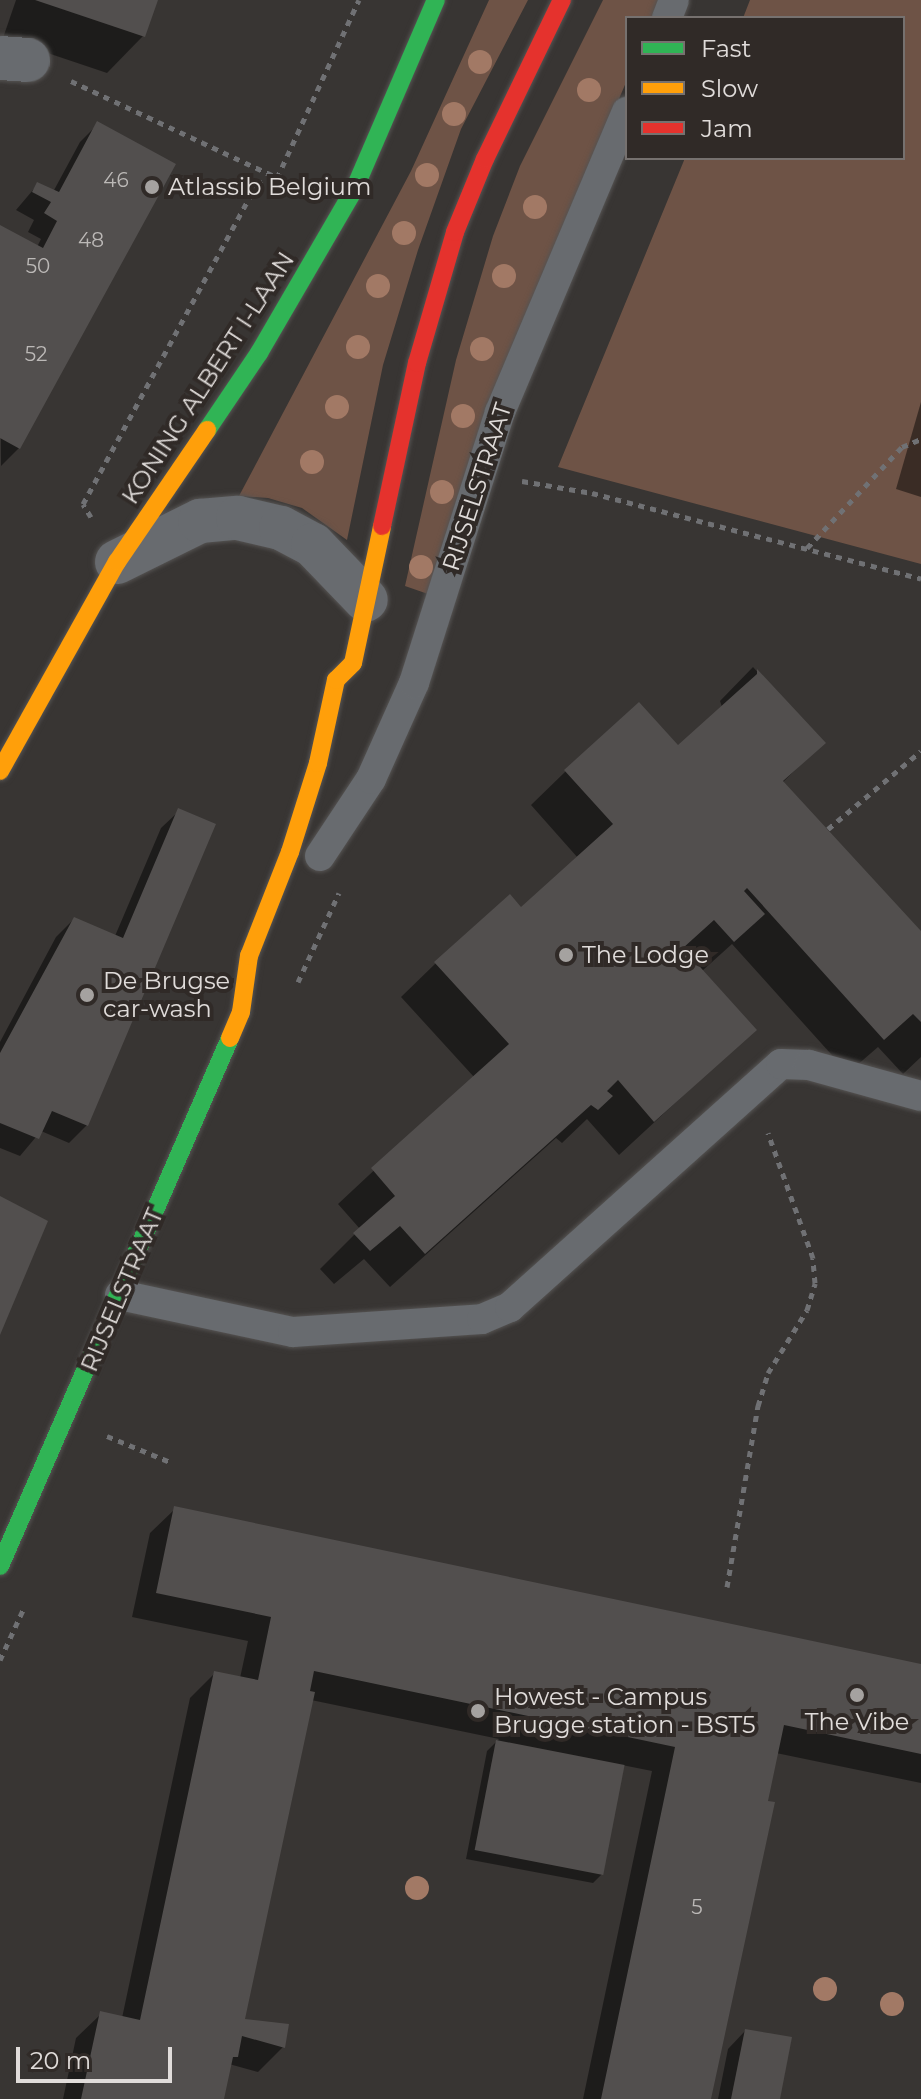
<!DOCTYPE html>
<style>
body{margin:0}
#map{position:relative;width:921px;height:2099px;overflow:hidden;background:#383533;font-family:Montserrat,sans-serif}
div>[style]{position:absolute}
.green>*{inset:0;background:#6e5346}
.shadow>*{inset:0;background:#0007}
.building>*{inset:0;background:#524f4e;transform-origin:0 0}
.path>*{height:5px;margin-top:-2.5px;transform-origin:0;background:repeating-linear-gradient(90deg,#707174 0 6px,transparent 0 12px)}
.roads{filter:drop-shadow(0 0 2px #555352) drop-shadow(0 0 2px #555352)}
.lane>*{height:30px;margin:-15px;padding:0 15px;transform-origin:15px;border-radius:15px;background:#686b6f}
.street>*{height:44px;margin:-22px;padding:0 22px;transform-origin:22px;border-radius:22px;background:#686b6f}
.fast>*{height:18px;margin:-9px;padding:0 9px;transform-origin:9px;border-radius:9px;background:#30b455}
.slow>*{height:18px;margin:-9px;padding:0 9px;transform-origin:9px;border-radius:9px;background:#ff9f0a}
.jam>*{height:18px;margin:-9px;padding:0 9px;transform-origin:9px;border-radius:9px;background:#e5322d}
.trees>*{width:24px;height:24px;margin:-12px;border-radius:50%;background:#a27965}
.dots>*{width:22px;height:22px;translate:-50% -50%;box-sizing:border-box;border:4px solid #302a27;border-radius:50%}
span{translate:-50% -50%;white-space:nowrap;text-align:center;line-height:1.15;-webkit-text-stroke:8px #302a27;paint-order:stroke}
.number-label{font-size:20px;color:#bcb9b7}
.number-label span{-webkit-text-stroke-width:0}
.poi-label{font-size:24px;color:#e0dcda}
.left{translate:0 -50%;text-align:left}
.street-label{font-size:24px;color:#e0dcda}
.legend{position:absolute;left:625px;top:16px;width:280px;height:144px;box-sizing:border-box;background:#302a27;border:2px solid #76716f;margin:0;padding:10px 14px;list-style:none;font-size:24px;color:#e0dcda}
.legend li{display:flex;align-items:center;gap:16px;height:40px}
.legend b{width:40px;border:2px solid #76716f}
.scale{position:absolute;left:16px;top:2047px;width:156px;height:36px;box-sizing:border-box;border:4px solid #e0dcda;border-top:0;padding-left:10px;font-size:24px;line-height:28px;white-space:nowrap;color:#e0dcda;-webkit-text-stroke:6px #302a27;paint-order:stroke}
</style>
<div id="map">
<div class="green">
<i style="clip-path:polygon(489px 0,528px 0,461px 129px,418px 250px,383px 365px,347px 540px,302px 508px,268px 498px,239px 496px,411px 171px)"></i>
<i style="clip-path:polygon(603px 0,661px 0,653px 18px,627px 18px,627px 80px,571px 212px,428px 594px,405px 586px,456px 360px,493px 236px,520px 166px)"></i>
<i style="clip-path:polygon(750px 0,921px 0,921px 564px,558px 467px,685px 158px,903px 158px,903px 18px,743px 18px)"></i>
</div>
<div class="shadow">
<i style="clip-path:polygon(16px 0,156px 0,143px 36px,107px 73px,3px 38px)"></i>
<i style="clip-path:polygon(98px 124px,19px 448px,1px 466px,0 227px,37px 247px,41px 239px,28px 232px,34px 220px,16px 210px,38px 184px,53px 192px,80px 142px)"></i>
<i style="clip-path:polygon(921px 402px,921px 497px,896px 489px)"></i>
<i style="clip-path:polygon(753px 667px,823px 743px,782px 783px,921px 934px,921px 1057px,903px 1074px,878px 1047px,848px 1073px,732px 944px,702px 971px,754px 1030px,619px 1155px,587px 1119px,562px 1143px,556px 1138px,390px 1287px,364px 1259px,334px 1284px,320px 1269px,360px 1229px,338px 1204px,474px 1077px,401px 997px,436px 963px,521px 910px,578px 858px,531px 805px,566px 771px,677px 748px,722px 707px,720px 701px)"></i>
<i style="clip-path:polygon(179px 811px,87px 1125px,69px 1143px,41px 1131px,20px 1156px,0 1148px,0 1042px,56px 937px,74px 919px,115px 936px,161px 828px)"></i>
<i style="clip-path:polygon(175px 1509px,921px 1666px,921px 1783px,776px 1753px,709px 2099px,583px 2099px,652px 1771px,622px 1765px,602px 1874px,593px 1883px,466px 1859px,487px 1751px,499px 1739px,311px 1700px,243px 2021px,283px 2047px,258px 2072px,229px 2064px,222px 2099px,63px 2099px,76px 2038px,101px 2014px,122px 2018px,190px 1698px,215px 1673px,240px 1678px,248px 1641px,132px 1617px,150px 1533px)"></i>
<i style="clip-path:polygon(745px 2031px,778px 2099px,718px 2099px,728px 2049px)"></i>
</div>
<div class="building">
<i style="clip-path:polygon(35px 0,158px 0,145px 37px)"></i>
<i style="clip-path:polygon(97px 121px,176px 164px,20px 449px,0 438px,0 225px,43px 248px,57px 221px,44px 213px,51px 202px,32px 192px,37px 182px,59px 192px)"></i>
<i style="clip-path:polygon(757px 669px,826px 743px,783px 781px,921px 931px,921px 1022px,913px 1014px,884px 1040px,747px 888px,744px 891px,765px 914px,734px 942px,714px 920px,683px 948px,757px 1030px,654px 1122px,618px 1080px,607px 1091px,613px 1096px,598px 1110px,591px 1105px,425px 1254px,400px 1226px,370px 1251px,353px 1233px,395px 1196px,371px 1168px,509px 1044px,434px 962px,510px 894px,521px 907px,613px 824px,564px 770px,639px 702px,678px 745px,757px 674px)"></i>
<i style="clip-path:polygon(178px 808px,216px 824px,88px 1126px,52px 1111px,39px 1139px,0 1123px,0 1053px,74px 917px,123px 938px)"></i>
<i style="clip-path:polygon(0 1196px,48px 1221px,0 1335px)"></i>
<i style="clip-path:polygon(174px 1506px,921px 1664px,921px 1754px,784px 1725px,768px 1801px,775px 1802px,711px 2099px,601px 2099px,675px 1747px,314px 1671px,310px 1691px,315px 1692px,245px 2019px,289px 2024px,285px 2048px,242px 2036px,238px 2057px,233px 2057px,224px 2099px,81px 2099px,100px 2011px,140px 2020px,214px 1671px,258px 1680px,271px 1617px,156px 1593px)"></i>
<i style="left:496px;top:1740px;width:131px;height:112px;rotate:11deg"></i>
<i style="clip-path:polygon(745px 2029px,792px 2037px,780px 2099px,731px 2099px)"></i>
</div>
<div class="path">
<i style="left:71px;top:81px;width:226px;rotate:25.1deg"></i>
<i style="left:522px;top:481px;width:71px;rotate:9.7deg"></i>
<i style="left:592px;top:493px;width:340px;rotate:14.6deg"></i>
<i style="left:91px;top:517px;width:15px;rotate:-122deg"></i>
<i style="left:83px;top:504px;width:364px;rotate:-61.5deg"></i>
<i style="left:257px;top:184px;width:21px;rotate:-17deg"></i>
<i style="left:277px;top:178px;width:196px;rotate:-65.3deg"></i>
<i style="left:807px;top:548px;width:139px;rotate:-46.8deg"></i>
<i style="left:902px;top:447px;width:21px;rotate:-23deg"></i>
<i style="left:828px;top:829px;width:121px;rotate:-40deg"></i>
<i style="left:298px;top:982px;width:98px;rotate:-65.3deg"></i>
<i style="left:107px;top:1436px;width:68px;rotate:22.4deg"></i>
<i style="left:727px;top:1587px;width:184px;rotate:-80.3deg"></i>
<i style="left:758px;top:1406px;width:34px;rotate:-73deg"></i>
<i style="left:768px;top:1373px;width:74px;rotate:-58.2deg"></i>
<i style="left:807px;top:1310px;width:28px;rotate:-73deg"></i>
<i style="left:815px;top:1283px;width:25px;rotate:-95deg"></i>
<i style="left:813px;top:1258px;width:133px;rotate:-109.8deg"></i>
<i style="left:0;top:1660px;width:55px;rotate:-65.3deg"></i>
</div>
<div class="roads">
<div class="lane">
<i style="left:667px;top:18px;width:19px;rotate:-69deg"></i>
<i style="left:320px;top:856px;width:92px;rotate:-56.5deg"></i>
<i style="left:371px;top:779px;width:105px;rotate:-65.9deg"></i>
<i style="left:414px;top:683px;width:284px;rotate:-72.4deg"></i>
<i style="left:500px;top:412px;width:326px;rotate:-67.1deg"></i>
<i style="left:120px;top:1295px;width:177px;rotate:12.1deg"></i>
<i style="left:293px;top:1332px;width:189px;rotate:-3.9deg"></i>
<i style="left:482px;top:1319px;width:30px;rotate:-23deg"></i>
<i style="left:510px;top:1307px;width:364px;rotate:-41.9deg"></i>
<i style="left:781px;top:1064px;width:28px;rotate:2deg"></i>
<i style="left:809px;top:1065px;width:116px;rotate:15.5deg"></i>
</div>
<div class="street">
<i style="left:0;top:58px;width:28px;rotate:4deg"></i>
<i style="left:117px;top:562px;width:93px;rotate:-26.3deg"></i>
<i style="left:200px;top:521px;width:38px;rotate:-5deg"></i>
<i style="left:238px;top:518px;width:44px;rotate:13.1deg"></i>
<i style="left:281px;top:528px;width:36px;rotate:28deg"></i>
<i style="left:313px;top:545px;width:76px;rotate:46.1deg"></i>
</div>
<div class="fast">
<i style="left:207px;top:430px;width:93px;rotate:-56deg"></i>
<i style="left:259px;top:353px;width:189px;rotate:-59.8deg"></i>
<i style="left:354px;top:190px;width:207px;rotate:-66.7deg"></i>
<i style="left:0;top:1566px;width:576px;rotate:-66.46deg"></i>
</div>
<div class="slow">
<i style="left:0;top:771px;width:240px;rotate:-60.8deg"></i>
<i style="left:117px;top:562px;width:160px;rotate:-55.7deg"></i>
<i style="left:230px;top:1038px;width:28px;rotate:-67deg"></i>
<i style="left:241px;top:1012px;width:57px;rotate:-81.9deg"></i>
<i style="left:249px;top:956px;width:112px;rotate:-68.5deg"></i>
<i style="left:290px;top:852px;width:93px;rotate:-72.5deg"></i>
<i style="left:318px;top:763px;width:85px;rotate:-77.8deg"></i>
<i style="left:336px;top:680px;width:24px;rotate:-45deg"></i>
<i style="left:353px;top:663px;width:140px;rotate:-78deg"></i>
</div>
<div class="jam">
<i style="left:382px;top:526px;width:167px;rotate:-77.9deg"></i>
<i style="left:417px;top:363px;width:136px;rotate:-73.8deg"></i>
<i style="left:455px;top:232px;width:79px;rotate:-67.7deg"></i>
<i style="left:485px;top:159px;width:177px;rotate:-64.2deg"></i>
</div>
</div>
<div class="trees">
<i style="left:480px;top:62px"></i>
<i style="left:589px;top:90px"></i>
<i style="left:454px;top:114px"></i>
<i style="left:427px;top:175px"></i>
<i style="left:535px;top:207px"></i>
<i style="left:404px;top:233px"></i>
<i style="left:504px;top:276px"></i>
<i style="left:378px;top:286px"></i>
<i style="left:358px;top:347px"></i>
<i style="left:482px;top:349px"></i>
<i style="left:337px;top:407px"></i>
<i style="left:463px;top:416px"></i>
<i style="left:312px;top:462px"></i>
<i style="left:442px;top:492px"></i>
<i style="left:421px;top:567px"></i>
<i style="left:417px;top:1888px"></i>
<i style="left:825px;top:1989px"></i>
<i style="left:892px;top:2004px"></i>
</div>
<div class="dots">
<i style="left:152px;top:187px;background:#a5a2a0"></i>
<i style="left:566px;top:955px;background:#a5a2a0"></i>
<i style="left:87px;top:995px;background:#a5a2a0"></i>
<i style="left:857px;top:1695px;background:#a5a2a0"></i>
<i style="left:478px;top:1711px;background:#a5a2a0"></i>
</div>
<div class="number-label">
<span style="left:116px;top:180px">46</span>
<span style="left:91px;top:240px">48</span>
<span style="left:38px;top:266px">50</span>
<span style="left:36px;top:354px">52</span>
<span style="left:697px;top:1907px">5</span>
</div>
<div class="poi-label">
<span class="left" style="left:168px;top:187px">Atlassib Belgium</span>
<span class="left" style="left:582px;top:955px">The Lodge</span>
<span class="left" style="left:103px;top:995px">De Brugse<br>car-wash</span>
<span class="left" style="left:494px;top:1711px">Howest - Campus<br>Brugge station - BST5</span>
<span style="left:857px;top:1722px">The Vibe</span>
</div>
<div class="street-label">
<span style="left:208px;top:378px;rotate:-57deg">KONING ALBERT I-LAAN</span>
<span style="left:477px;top:487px;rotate:-72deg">RIJSELSTRAAT</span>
<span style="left:122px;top:1290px;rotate:-67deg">RIJSELSTRAAT</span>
</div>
<ul class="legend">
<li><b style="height:10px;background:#30b455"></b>Fast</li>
<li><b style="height:10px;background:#ff9f0a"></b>Slow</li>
<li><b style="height:10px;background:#e5322d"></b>Jam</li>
</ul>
<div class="scale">20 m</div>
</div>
